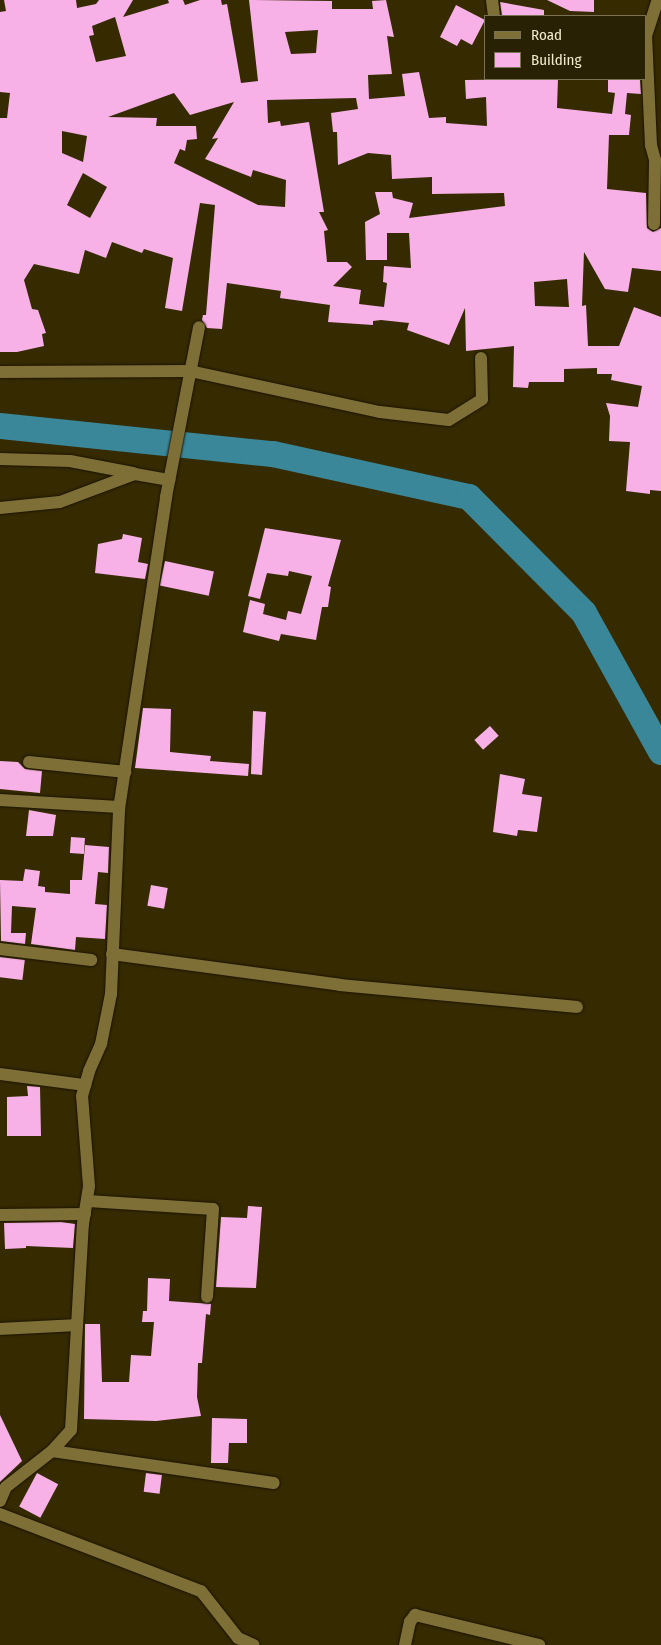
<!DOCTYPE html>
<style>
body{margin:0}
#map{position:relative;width:661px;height:1645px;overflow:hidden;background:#352a00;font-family:"Fira Sans Condensed",sans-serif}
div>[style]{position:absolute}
.river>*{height:26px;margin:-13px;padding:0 13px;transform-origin:13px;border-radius:13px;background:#398799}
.building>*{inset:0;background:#f7b1e7;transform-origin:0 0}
.roads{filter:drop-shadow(0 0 1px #1a1300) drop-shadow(0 0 1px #1a1300)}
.minor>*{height:12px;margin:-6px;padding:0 6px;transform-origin:6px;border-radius:6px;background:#7e6f37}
span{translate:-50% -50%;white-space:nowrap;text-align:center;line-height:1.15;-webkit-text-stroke:5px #292103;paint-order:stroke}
.legend{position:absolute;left:484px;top:15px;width:162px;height:65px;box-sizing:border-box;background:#292103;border:1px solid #797254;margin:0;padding:6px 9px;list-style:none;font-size:15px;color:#f2ebce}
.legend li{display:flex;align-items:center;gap:10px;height:25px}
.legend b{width:25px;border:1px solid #797254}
</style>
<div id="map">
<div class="river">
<i style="left:0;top:426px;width:274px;rotate:5.9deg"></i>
<i style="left:273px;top:454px;width:201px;rotate:12.4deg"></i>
<i style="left:469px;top:497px;width:163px;rotate:45.2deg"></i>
<i style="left:584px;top:613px;width:159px;rotate:61deg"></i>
</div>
<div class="building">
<i style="clip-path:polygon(evenodd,4px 0,76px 0,77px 8px,96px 4px,99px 0,133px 0,123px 17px,169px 3px,168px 0,183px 0,185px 5px,200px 0,221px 0,222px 5px,227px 4px,241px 83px,258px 81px,249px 0,332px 1px,332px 9px,373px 9px,372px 1px,386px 0,394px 37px,387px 36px,392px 74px,368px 75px,369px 99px,405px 96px,402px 74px,419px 72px,429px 118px,446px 117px,446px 123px,487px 126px,486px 97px,466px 99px,465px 80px,558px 79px,557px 108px,612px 114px,615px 93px,608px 92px,608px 79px,640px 79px,641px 94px,627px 93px,625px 114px,631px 115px,629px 135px,609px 135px,607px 189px,646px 193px,647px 228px,653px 232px,661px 228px,661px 271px,632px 268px,628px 292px,605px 289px,584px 252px,582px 306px,586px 305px,588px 346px,619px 346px,634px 307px,661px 317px,661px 491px,650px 490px,650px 494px,626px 491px,630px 442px,609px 441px,610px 416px,606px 403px,638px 407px,642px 386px,611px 380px,612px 374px,597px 374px,597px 368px,564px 369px,564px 382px,529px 382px,528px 388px,513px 387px,514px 346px,466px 351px,465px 308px,449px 345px,407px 330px,409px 323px,381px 320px,373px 321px,373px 325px,328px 322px,330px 305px,280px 298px,281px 291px,227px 283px,222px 329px,207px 328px,202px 320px,203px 315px,206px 315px,215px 205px,200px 203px,182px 311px,165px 308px,173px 258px,144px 249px,142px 253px,112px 242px,106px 258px,85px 250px,79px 274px,34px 264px,24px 280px,32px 309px,38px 310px,46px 333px,42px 334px,44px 346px,17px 352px,0 352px,0 118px,7px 118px,10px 93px,0 92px,0 12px,6px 11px,4px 0,115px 17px,126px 56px,96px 62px,89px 36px,94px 35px,92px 26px,115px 17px,4px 0,318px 30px,316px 53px,291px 54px,285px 32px,318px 30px,4px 0,174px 93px,190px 115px,234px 102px,212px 139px,218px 138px,205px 159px,251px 177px,253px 170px,286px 180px,285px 207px,258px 205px,174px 163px,180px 149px,185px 151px,187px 140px,197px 139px,196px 126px,156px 126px,157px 118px,108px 117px,174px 93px,4px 0,356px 98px,358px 109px,331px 113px,333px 132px,337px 132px,338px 165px,368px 153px,391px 155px,392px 179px,432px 177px,432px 194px,504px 193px,505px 206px,409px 218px,413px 203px,393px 198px,392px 192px,375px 192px,380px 214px,365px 222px,366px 260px,387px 260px,387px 233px,409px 233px,411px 268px,384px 266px,383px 282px,387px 283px,384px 307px,359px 304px,361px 290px,333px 286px,352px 267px,347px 262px,327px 262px,324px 231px,328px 230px,319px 212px,324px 212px,309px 122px,281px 126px,280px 121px,268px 123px,267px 100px,356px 98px,4px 0,62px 131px,87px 136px,83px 162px,62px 153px,62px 131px,4px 0,83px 173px,107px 187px,90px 218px,67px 205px,83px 173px,4px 0,567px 279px,569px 307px,535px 306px,534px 282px,567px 279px)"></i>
<i style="clip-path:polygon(547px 0,594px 0,594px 12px,570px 11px)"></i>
<i style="clip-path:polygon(500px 2px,544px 10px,544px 16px,502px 16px)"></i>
<i style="clip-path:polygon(456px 5px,485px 20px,472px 45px,461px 39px,457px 46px,440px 37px)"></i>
<i style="clip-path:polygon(265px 528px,341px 540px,328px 586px,331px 587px,328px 607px,322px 607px,316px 640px,281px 634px,279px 641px,243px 632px,250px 600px,265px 604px,263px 614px,286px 620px,288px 611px,301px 614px,312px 576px,289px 571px,288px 576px,267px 573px,260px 599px,248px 596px)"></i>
<i style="clip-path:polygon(123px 534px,142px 538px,138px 562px,148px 564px,145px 579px,95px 573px,98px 544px,122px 539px)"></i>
<i style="left:165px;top:561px;width:50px;height:25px;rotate:12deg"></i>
<i style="clip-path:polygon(143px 708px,171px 709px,170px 752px,211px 756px,210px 761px,249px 764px,248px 776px,135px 768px)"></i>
<i style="clip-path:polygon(253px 711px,266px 712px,262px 775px,251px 774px)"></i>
<i style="left:490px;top:726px;width:13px;height:21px;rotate:48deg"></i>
<i style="clip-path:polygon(0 761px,18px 762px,25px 769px,42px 771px,40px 793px,0 789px)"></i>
<i style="clip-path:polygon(500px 774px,525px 779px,522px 794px,542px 797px,537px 832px,518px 830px,517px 836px,493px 832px)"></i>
<i style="clip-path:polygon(29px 810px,56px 815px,53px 836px,26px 836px)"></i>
<i style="left:71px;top:837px;width:14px;height:16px;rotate:4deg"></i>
<i style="clip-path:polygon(85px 845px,109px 847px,108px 873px,98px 872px,95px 904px,107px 905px,105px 939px,76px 937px,75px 950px,31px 944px,36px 908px,12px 906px,11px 933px,26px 933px,25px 944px,1px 941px,0 880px,23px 881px,25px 869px,40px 871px,38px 886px,45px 887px,45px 892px,70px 894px,70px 880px,82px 880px)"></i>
<i style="left:151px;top:885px;width:17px;height:21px;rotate:10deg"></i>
<i style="left:0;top:957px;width:25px;height:20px;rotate:7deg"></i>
<i style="clip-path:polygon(27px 1086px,40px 1087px,41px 1136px,7px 1136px,7px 1097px,28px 1096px)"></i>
<i style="clip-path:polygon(248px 1206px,262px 1207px,256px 1288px,216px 1287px,221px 1217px,247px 1218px)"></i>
<i style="clip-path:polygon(61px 1222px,75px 1224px,73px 1248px,26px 1246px,26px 1248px,5px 1249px,4px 1223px)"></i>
<i style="clip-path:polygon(148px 1278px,170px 1279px,169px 1301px,211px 1304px,210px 1315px,206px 1314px,202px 1363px,198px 1363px,197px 1397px,201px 1416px,156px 1421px,84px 1419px,85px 1324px,100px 1324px,102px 1382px,129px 1382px,131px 1355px,151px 1356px,154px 1322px,142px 1322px,143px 1311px,147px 1311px)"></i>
<i style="clip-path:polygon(0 1415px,22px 1461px,0 1482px)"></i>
<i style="clip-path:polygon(212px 1418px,247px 1419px,247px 1443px,229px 1443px,228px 1463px,211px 1463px)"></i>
<i style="left:37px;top:1473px;width:24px;height:38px;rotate:28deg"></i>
<i style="left:146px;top:1473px;width:16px;height:19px;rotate:7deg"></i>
</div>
<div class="roads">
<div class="minor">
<i style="left:492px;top:0;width:16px;rotate:83deg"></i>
<i style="left:654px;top:224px;width:64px;rotate:-89.1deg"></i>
<i style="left:655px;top:160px;width:16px;rotate:-105deg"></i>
<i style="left:651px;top:145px;width:109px;rotate:-92.6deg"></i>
<i style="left:646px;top:36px;width:35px;rotate:-72deg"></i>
<i style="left:0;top:372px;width:190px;rotate:-0.3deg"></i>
<i style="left:190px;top:371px;width:194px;rotate:12.2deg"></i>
<i style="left:380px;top:412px;width:69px;rotate:6.6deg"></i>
<i style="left:449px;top:420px;width:39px;rotate:-32deg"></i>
<i style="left:482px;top:399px;width:41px;rotate:-91.4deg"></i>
<i style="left:0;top:459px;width:70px;rotate:1.6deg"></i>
<i style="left:70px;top:461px;width:64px;rotate:10.8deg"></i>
<i style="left:0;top:508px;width:60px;rotate:-5.7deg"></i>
<i style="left:60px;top:502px;width:80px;rotate:-20.5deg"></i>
<i style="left:135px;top:474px;width:35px;rotate:10deg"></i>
<i style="left:29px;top:762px;width:97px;rotate:5.9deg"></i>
<i style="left:0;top:800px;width:119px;rotate:3.4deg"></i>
<i style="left:0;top:949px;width:92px;rotate:6.9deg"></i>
<i style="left:112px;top:954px;width:230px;rotate:7.7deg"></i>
<i style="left:340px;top:985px;width:238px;rotate:5.3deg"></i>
<i style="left:0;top:1074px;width:86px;rotate:7.4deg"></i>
<i style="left:88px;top:1201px;width:125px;rotate:3.7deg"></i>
<i style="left:213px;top:1209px;width:88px;rotate:93.9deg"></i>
<i style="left:0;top:1215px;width:85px;rotate:-0.7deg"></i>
<i style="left:0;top:1329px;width:77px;rotate:-3deg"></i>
<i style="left:52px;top:1451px;width:224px;rotate:8.2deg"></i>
<i style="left:0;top:1501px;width:15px;rotate:-67deg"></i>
<i style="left:6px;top:1487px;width:58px;rotate:-38deg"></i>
<i style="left:52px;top:1451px;width:28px;rotate:-48deg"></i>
<i style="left:71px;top:1430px;width:206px;rotate:-86.7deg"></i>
<i style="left:83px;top:1224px;width:38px;rotate:-81deg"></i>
<i style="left:89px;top:1186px;width:90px;rotate:-94.4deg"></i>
<i style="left:82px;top:1096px;width:26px;rotate:-74deg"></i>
<i style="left:89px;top:1071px;width:30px;rotate:-66deg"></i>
<i style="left:101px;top:1044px;width:51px;rotate:-78.7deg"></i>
<i style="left:111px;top:994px;width:185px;rotate:-87.5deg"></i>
<i style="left:119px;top:809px;width:316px;rotate:-81.4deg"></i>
<i style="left:166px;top:497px;width:173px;rotate:-79deg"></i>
<i style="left:0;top:1514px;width:215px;rotate:21deg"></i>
<i style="left:201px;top:1591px;width:60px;rotate:51.8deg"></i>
<i style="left:238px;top:1638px;width:17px;rotate:24deg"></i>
<i style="left:405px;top:1645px;width:24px;rotate:-78deg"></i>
<i style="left:410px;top:1622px;width:9px;rotate:-54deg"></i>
<i style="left:415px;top:1615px;width:128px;rotate:13.6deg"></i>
</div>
</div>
<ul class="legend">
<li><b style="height:6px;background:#7e6f37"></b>Road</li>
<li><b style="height:14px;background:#f7b1e7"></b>Building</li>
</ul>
</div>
